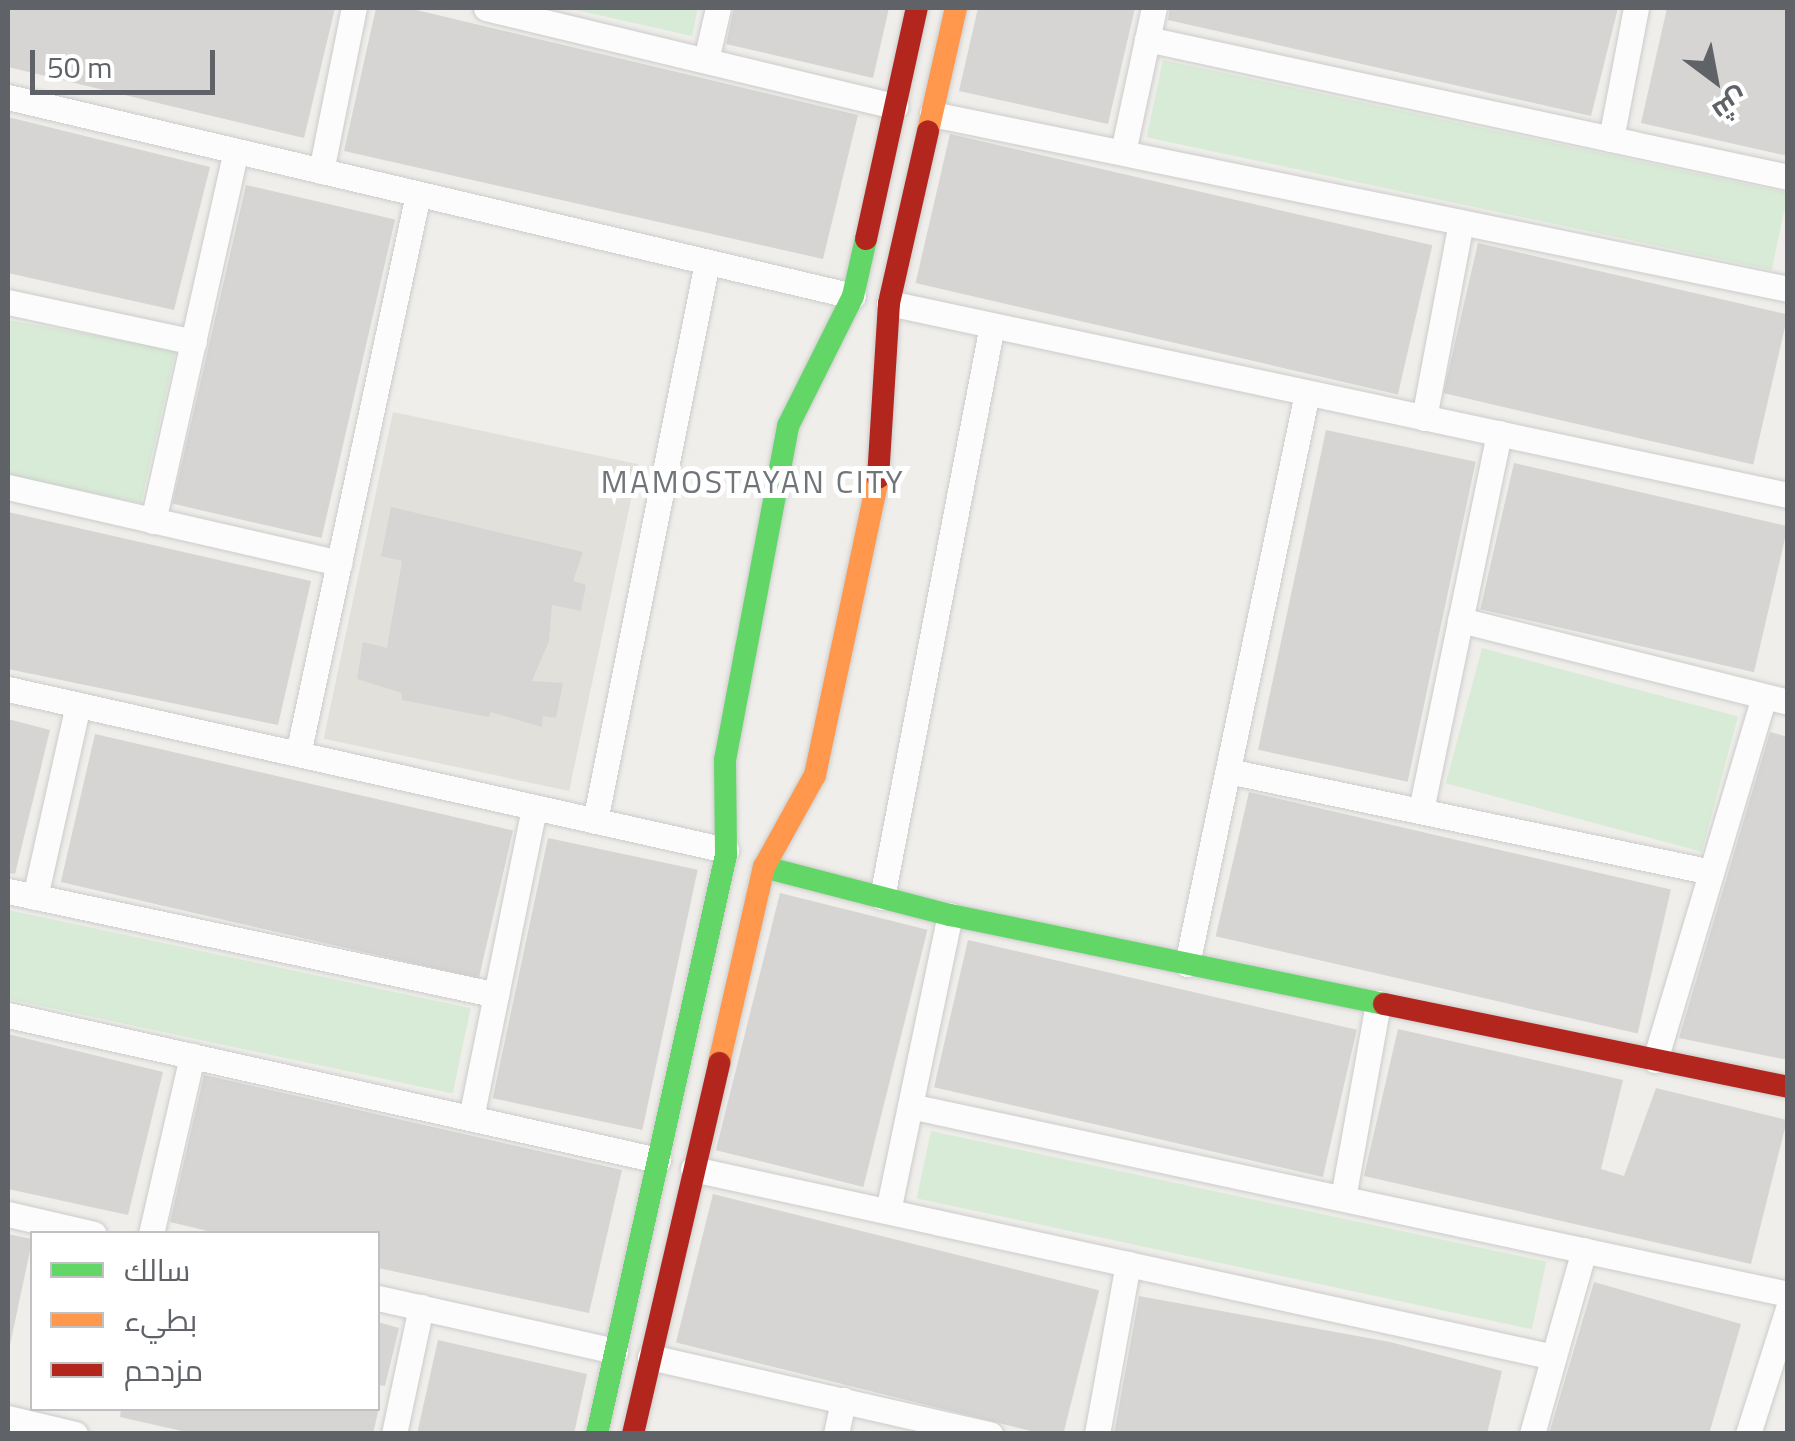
<!DOCTYPE html>
<meta charset="utf-8">
<style>
body{margin:0}
#map{position:relative;width:1795px;height:1441px;overflow:hidden;background:#efeeea;font-family:"Titillium Web",Cairo,sans-serif}
div>[style]{position:absolute}
.education>*{inset:0;background:#e2e0da;transform-origin:0 0}
.green>*{inset:0;background:#d8ebd6;transform-origin:0 0}
.building>*{inset:0;background:#d6d5d3;transform-origin:0 0}
.roads{filter:drop-shadow(0 0 2px #cbcccc) drop-shadow(0 0 2px #cbcccc)}
.street>*{height:25px;margin:-12.5px;padding:0 12.5px;transform-origin:12.5px;border-radius:12.5px;background:#fdfcfc}
.fast>*{height:22px;margin:-11px;padding:0 11px;transform-origin:11px;border-radius:11px;background:#63d668}
.slow>*{height:22px;margin:-11px;padding:0 11px;transform-origin:11px;border-radius:11px;background:#ff974d}
.jam>*{height:22px;margin:-11px;padding:0 11px;transform-origin:11px;border-radius:11px;background:#b3261e}
span{translate:-50% -50%;white-space:nowrap;text-align:center;line-height:1.15;-webkit-text-stroke:10px #fff;paint-order:stroke}
.quarter-label{font-size:32px;color:#70757a;letter-spacing:2.5px}
.frame{position:absolute;inset:0;border:10px solid #5f6368;pointer-events:none}
.legend{position:absolute;left:30px;top:1231px;width:350px;height:180px;box-sizing:border-box;background:#fff;border:2px solid #bfc1c3;margin:0;padding:12px 18px;list-style:none;font-size:30px;color:#5f6368}
.legend li{display:flex;align-items:center;gap:20px;height:50px}
.legend b{width:50px;border:2px solid #bfc1c3}
.north{position:absolute;left:1665px;top:30px;width:100px;height:100px;-webkit-text-stroke:8px #fff;paint-order:stroke;rotate:148deg;font-size:28px;font-weight:700;line-height:40px;text-align:center;color:#5f6368}
.north::after{content:'';display:block;margin:auto;width:35px;height:45px;background:#5f6368;clip-path:polygon(50% 0,100% 100%,50% 72%,0 100%)}
.scale{position:absolute;left:30px;top:50px;width:185px;height:45px;box-sizing:border-box;border:5px solid #5f6368;border-top:0;padding-left:12px;font-size:30px;line-height:35px;white-space:nowrap;color:#5f6368;-webkit-text-stroke:8px #fff;paint-order:stroke}
</style>
<div id="map">
<div class="education">
<i style="left:393px;top:412px;width:251px;height:334px;rotate:12deg"></i>
</div>
<div class="green">
<i style="clip-path:polygon(567px 8px,698px 8px,692px 36px)"></i>
<i style="left:1163px;top:60px;width:639px;height:79px;rotate:12deg"></i>
<i style="clip-path:polygon(8px 320px,176px 350px,141px 503px,8px 475px)"></i>
<i style="left:1482px;top:648px;width:265px;height:140px;rotate:15deg"></i>
<i style="left:8px;top:910px;width:473px;height:87px;rotate:12deg"></i>
<i style="left:931px;top:1131px;width:629px;height:69px;rotate:12deg"></i>
</div>
<div class="building">
<i style="clip-path:polygon(8px 8px,335px 8px,304px 138px,8px 67px)"></i>
<i style="clip-path:polygon(376px 8px,408px 8px,858px 115px,823px 259px,344px 151px)"></i>
<i style="clip-path:polygon(734px 8px,889px 8px,873px 78px,726px 44px)"></i>
<i style="clip-path:polygon(978px 8px,1135px 8px,1108px 124px,959px 91px)"></i>
<i style="clip-path:polygon(1170px 8px,1618px 8px,1591px 116px,1168px 20px)"></i>
<i style="clip-path:polygon(1667px 8px,1788px 8px,1788px 156px,1641px 123px)"></i>
<i style="clip-path:polygon(8px 117px,210px 167px,174px 310px,8px 273px)"></i>
<i style="left:950px;top:134px;width:495px;height:153px;rotate:13deg"></i>
<i style="left:246px;top:185px;width:153px;height:327px;rotate:13deg"></i>
<i style="left:1478px;top:243px;width:318px;height:154px;rotate:13deg"></i>
<i style="left:1326px;top:430px;width:153px;height:327px;rotate:12deg"></i>
<i style="left:1514px;top:463px;width:281px;height:150px;rotate:13deg"></i>
<i style="clip-path:polygon(391px 507px,583px 552px,573px 581px,586px 585px,581px 611px,552px 605px,549px 641px,532px 681px,563px 683px,556px 718px,543px 716px,542px 727px,491px 712px,489px 717px,402px 700px,402px 693px,357px 679px,363px 642px,387px 648px,402px 561px,381px 556px)"></i>
<i style="clip-path:polygon(8px 512px,311px 581px,278px 725px,8px 669px)"></i>
<i style="clip-path:polygon(8px 719px,50px 730px,15px 874px,8px 873px)"></i>
<i style="clip-path:polygon(1770px 732px,1788px 737px,1788px 1060px,1679px 1038px)"></i>
<i style="left:95px;top:734px;width:429px;height:152px;rotate:13deg"></i>
<i style="left:1249px;top:792px;width:433px;height:148px;rotate:13deg"></i>
<i style="left:548px;top:838px;width:153px;height:266px;rotate:12deg"></i>
<i style="left:780px;top:893px;width:152px;height:265px;rotate:14deg"></i>
<i style="left:968px;top:940px;width:399px;height:151px;rotate:13deg"></i>
<i style="clip-path:polygon(1398px 1029px,1623px 1080px,1601px 1169px,1624px 1176px,1656px 1088px,1787px 1120px,1751px 1264px,1364px 1176px)"></i>
<i style="clip-path:polygon(8px 1034px,163px 1072px,128px 1215px,8px 1189px)"></i>
<i style="clip-path:polygon(204px 1075px,622px 1170px,589px 1313px,378px 1268px,378px 1234px,220px 1234px,170px 1222px)"></i>
<i style="left:713px;top:1194px;width:398px;height:153px;rotate:14deg"></i>
<i style="left:8px;top:1234px;width:25px;height:157px;rotate:12deg"></i>
<i style="clip-path:polygon(1594px 1282px,1741px 1324px,1709px 1434px,1549px 1434px)"></i>
<i style="clip-path:polygon(1139px 1296px,1390px 1342px,1502px 1371px,1487px 1434px,1114px 1434px)"></i>
<i style="clip-path:polygon(378px 1322px,399px 1328px,385px 1386px,378px 1385px)"></i>
<i style="clip-path:polygon(438px 1340px,587px 1374px,574px 1434px,417px 1434px)"></i>
<i style="clip-path:polygon(121px 1408px,379px 1408px,373px 1434px,195px 1434px,120px 1417px)"></i>
</div>
<div class="roads">
<div class="street">
<i style="left:486px;top:8px;width:421px;rotate:13.5deg"></i>
<i style="left:1147px;top:39px;width:656px;rotate:12.15deg"></i>
<i style="left:706px;top:60px;width:53px;rotate:-77deg"></i>
<i style="left:8px;top:97px;width:868px;rotate:13.25deg"></i>
<i style="left:932px;top:114px;width:874px;rotate:11.55deg"></i>
<i style="left:1611px;top:139px;width:133px;rotate:-79.2deg"></i>
<i style="left:1123px;top:152px;width:147px;rotate:-77.9deg"></i>
<i style="left:321px;top:171px;width:166px;rotate:-78.6deg"></i>
<i style="left:8px;top:302px;width:190px;rotate:12.1deg"></i>
<i style="left:889px;top:303px;width:919px;rotate:12.06deg"></i>
<i style="left:1424px;top:418px;width:199px;rotate:-79.3deg"></i>
<i style="left:8px;top:487px;width:340px;rotate:12.9deg"></i>
<i style="left:153px;top:521px;width:379px;rotate:-77.4deg"></i>
<i style="left:1460px;top:620px;width:338px;rotate:14deg"></i>
<i style="left:8px;top:689px;width:736px;rotate:12.64deg"></i>
<i style="left:298px;top:754px;width:573px;rotate:-77.91deg"></i>
<i style="left:1228px;top:771px;width:493px;rotate:11.8deg"></i>
<i style="left:1421px;top:810px;width:385px;rotate:-78.3deg"></i>
<i style="left:595px;top:821px;width:570px;rotate:-78.67deg"></i>
<i style="left:8px;top:891px;width:499px;rotate:12deg"></i>
<i style="left:35px;top:897px;width:197px;rotate:-77.4deg"></i>
<i style="left:882px;top:897px;width:582px;rotate:-79.11deg"></i>
<i style="left:1187px;top:964px;width:583px;rotate:-78.13deg"></i>
<i style="left:8px;top:1015px;width:666px;rotate:12.58deg"></i>
<i style="left:1655px;top:1060px;width:379px;rotate:-73.3deg"></i>
<i style="left:910px;top:1106px;width:898px;rotate:12.09deg"></i>
<i style="left:471px;top:1118px;width:317px;rotate:-78.5deg"></i>
<i style="left:693px;top:1169px;width:881px;rotate:12.32deg"></i>
<i style="left:1343px;top:1198px;width:198px;rotate:-79.8deg"></i>
<i style="left:888px;top:1211px;width:302px;rotate:-78.2deg"></i>
<i style="left:8px;top:1214px;width:88px;rotate:13.1deg"></i>
<i style="left:151px;top:1234px;width:183px;rotate:-77deg"></i>
<i style="left:378px;top:1298px;width:243px;rotate:12.6deg"></i>
<i style="left:650px;top:1357px;width:349px;rotate:12.8deg"></i>
<i style="left:8px;top:1418px;width:69px;rotate:13.4deg"></i>
<i style="left:394px;top:1434px;width:130px;rotate:-78deg"></i>
<i style="left:836px;top:1434px;width:35px;rotate:-78deg"></i>
<i style="left:1097px;top:1434px;width:173px;rotate:-79.7deg"></i>
<i style="left:1532px;top:1434px;width:191px;rotate:-74.2deg"></i>
<i style="left:1748px;top:1434px;width:131px;rotate:-72.3deg"></i>
</div>
<div class="fast">
<i style="left:764px;top:867px;width:192px;rotate:14.5deg"></i>
<i style="left:950px;top:915px;width:443px;rotate:11.6deg"></i>
<i style="left:597px;top:1434px;width:593px;rotate:-77.44deg"></i>
<i style="left:726px;top:855px;width:95px;rotate:-90.6deg"></i>
<i style="left:725px;top:760px;width:340px;rotate:-79.3deg"></i>
<i style="left:788px;top:426px;width:145px;rotate:-63.4deg"></i>
<i style="left:853px;top:296px;width:58px;rotate:-77.2deg"></i>
</div>
<div class="slow">
<i style="left:928px;top:131px;width:126px;rotate:-77.2deg"></i>
<i style="left:719px;top:1063px;width:201px;rotate:-77.1deg"></i>
<i style="left:764px;top:867px;width:105px;rotate:-61deg"></i>
<i style="left:815px;top:775px;width:304px;rotate:-78deg"></i>
</div>
<div class="jam">
<i style="left:866px;top:239px;width:237px;rotate:-77.6deg"></i>
<i style="left:878px;top:478px;width:175px;rotate:-86.4deg"></i>
<i style="left:889px;top:303px;width:176px;rotate:-77.2deg"></i>
<i style="left:1384px;top:1004px;width:412px;rotate:11.6deg"></i>
<i style="left:633px;top:1434px;width:381px;rotate:-76.9deg"></i>
</div>
</div>
<div class="quarter-label">
<span style="left:753px;top:481px">MAMOSTAYAN CITY</span>
</div>
<div class="frame"></div>
<ul class="legend">
<li><b style="height:12px;background:#63d668"></b>سالك</li>
<li><b style="height:12px;background:#ff974d"></b>بطيء</li>
<li><b style="height:12px;background:#b3261e"></b>مزدحم</li>
</ul>
<div class="north">ش</div>
<div class="scale">50 m</div>
</div>
